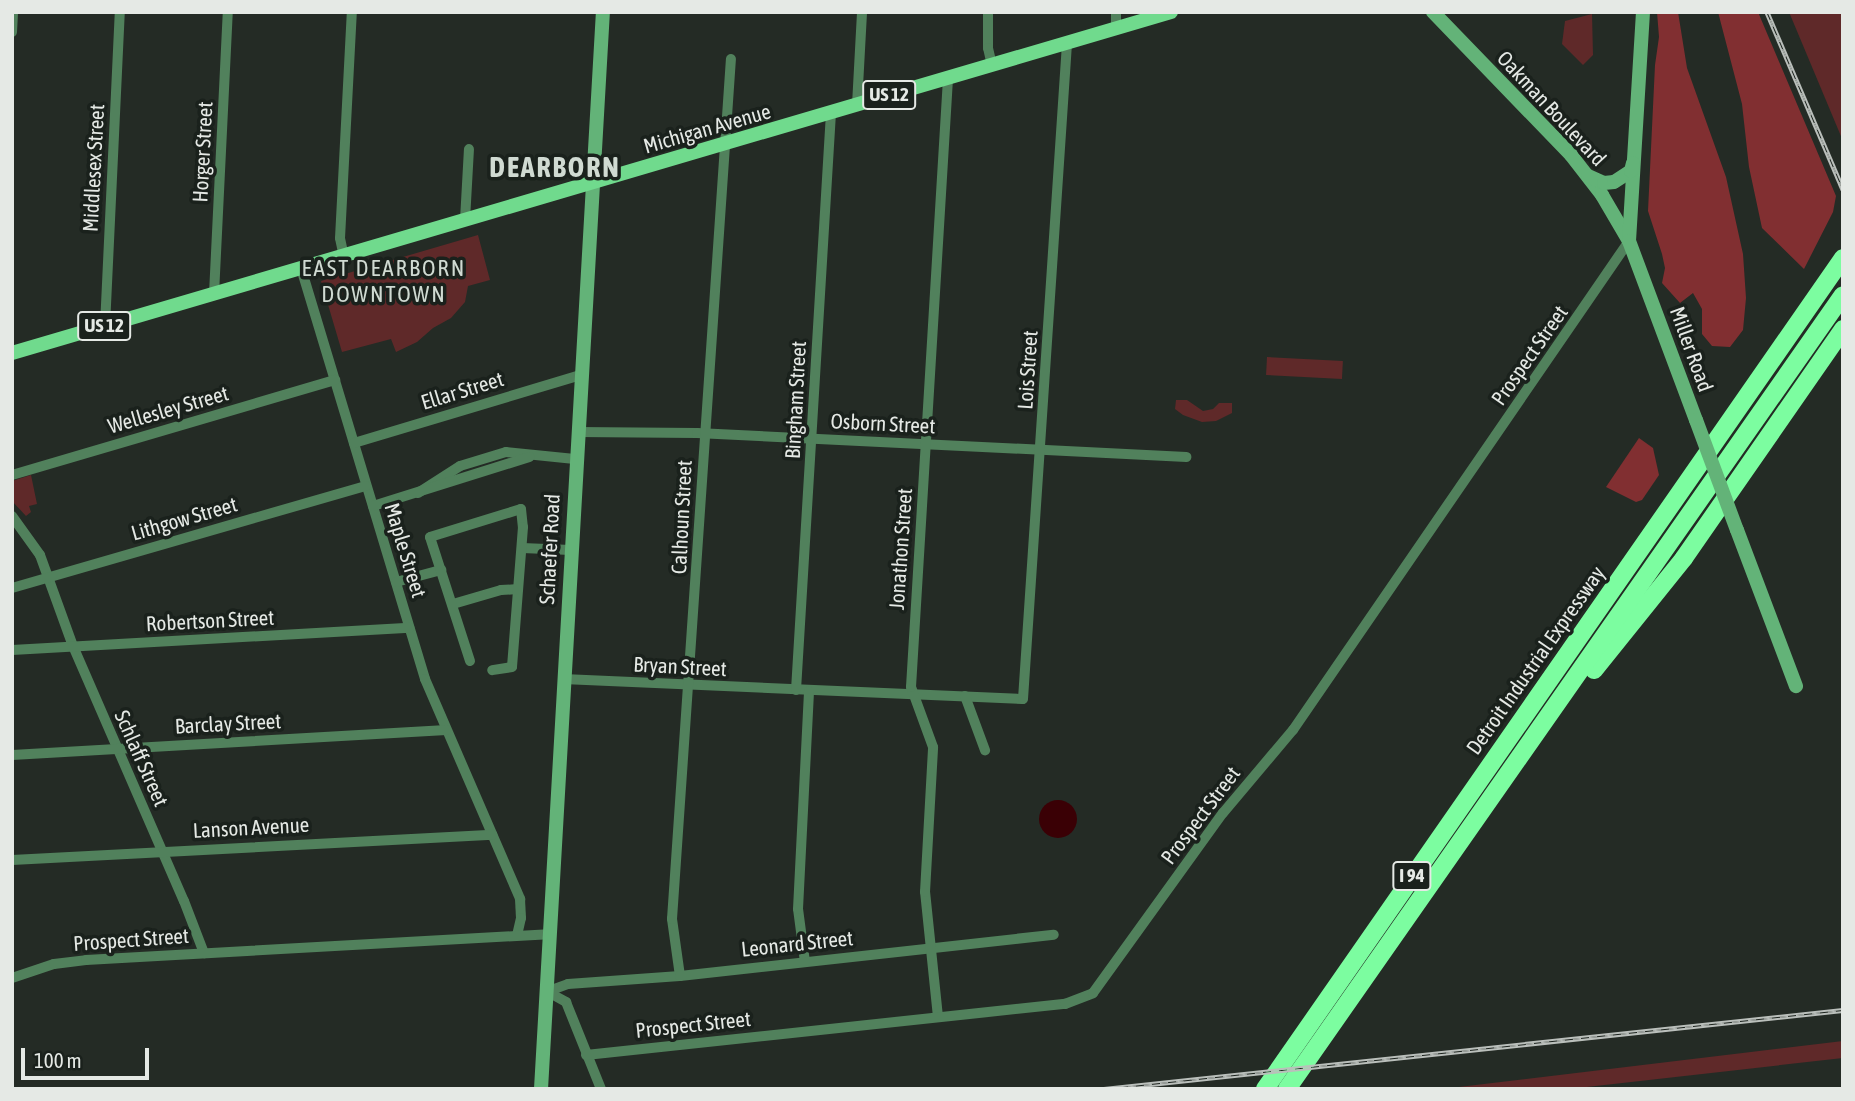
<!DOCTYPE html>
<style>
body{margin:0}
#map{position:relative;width:1855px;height:1101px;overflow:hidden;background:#242b25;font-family:"Asap Condensed",sans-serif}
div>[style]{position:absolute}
.green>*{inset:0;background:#5f2929;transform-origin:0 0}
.forest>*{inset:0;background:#812f31}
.water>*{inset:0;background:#3a0005}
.round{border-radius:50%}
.street>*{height:10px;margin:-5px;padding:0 5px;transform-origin:5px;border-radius:5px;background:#51815c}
.secondary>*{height:14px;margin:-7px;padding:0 7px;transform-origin:7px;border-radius:7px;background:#63b378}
.primary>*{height:14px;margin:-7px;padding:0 7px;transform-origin:7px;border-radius:7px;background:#70da8d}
.highway>*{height:18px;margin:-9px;padding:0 9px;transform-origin:9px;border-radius:9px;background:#7cfda0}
.rail>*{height:5px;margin-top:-2.5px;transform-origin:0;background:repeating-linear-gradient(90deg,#1a211c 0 8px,#babfbb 0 16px);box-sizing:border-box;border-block:2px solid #babfbb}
.secondary-bridge>*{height:14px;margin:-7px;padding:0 7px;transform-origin:7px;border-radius:7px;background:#63b378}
span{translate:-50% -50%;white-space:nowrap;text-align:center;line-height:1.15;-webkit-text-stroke:7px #1a211c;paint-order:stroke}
.shield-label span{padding:2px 5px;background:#1a211c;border:2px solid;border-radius:5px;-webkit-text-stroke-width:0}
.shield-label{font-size:19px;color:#e5e9e5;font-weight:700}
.street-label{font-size:21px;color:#e5e9e5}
.neighbourhood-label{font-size:23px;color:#d0dad2;letter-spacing:2px}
.district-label{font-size:28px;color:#d0dad2;font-weight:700;letter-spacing:2px}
.frame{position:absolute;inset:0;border:14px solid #e5e9e5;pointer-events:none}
.scale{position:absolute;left:21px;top:1048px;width:128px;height:32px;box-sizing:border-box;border:4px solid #e5e9e5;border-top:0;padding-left:9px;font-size:21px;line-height:24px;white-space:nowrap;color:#e5e9e5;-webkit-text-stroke:5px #1a211c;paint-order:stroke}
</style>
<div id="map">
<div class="green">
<i style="clip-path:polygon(1789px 12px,1843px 12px,1843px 141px)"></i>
<i style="clip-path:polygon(1592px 14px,1593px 55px,1583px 65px,1562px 44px,1565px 21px)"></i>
<i style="clip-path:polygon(478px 235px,490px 280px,468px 286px,465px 302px,451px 318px,433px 328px,417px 342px,396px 352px,391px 339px,342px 352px,321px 281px)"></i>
<i style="left:1267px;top:357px;width:76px;height:18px;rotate:3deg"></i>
<i style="clip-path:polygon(1176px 400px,1187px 400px,1203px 411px,1213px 409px,1219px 403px,1232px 403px,1232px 413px,1216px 421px,1202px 422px,1183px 415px,1175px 409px)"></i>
<i style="clip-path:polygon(31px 475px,37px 504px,29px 506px,31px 512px,26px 516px,12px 501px,12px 481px)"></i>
<i style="clip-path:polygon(1843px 1041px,1843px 1058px,1569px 1089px,1442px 1089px)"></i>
</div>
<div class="forest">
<i style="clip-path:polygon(1657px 12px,1678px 12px,1687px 68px,1726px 177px,1743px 254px,1746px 298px,1743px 330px,1730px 347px,1712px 346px,1702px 334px,1702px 309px,1693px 293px,1680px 303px,1662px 283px,1665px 268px,1662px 254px,1648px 211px,1655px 65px,1659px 37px)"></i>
<i style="clip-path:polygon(1718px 12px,1758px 12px,1836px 196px,1833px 212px,1804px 269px,1762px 228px,1749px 167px,1742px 104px)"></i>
<i style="clip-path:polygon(1639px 438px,1653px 448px,1659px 475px,1642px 500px,1636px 502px,1606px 487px)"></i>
</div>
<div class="water">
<i class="round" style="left:1039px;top:800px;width:38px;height:38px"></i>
</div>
<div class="street">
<i style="left:988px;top:12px;width:36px;rotate:90deg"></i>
<i style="left:988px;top:48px;width:18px;rotate:77deg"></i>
<i style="left:1116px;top:29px;width:17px;rotate:-90deg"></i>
<i style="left:12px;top:32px;width:20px;rotate:-87deg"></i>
<i style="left:857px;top:105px;width:93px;rotate:-86.9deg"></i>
<i style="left:465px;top:220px;width:71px;rotate:-86.8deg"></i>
<i style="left:344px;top:257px;width:19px;rotate:-102deg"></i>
<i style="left:340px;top:238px;width:226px;rotate:-87deg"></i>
<i style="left:301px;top:268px;width:429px;rotate:73.2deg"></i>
<i style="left:425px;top:679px;width:240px;rotate:66.6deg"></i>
<i style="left:520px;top:899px;width:19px;rotate:87deg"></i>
<i style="left:521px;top:918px;width:17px;rotate:103deg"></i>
<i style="left:214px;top:294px;width:282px;rotate:-87.2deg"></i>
<i style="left:105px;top:326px;width:314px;rotate:-87.3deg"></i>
<i style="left:577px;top:432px;width:120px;rotate:0.5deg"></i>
<i style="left:697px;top:433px;width:490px;rotate:2.8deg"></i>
<i style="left:354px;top:443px;width:237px;rotate:-16.7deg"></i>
<i style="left:12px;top:475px;width:337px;rotate:-16.4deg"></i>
<i style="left:418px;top:493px;width:50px;rotate:-32.7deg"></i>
<i style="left:460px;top:466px;width:48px;rotate:-16.9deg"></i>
<i style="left:506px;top:452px;width:69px;rotate:5.8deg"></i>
<i style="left:373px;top:506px;width:164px;rotate:-17.4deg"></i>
<i style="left:12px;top:516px;width:48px;rotate:54.3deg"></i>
<i style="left:40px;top:555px;width:97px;rotate:70.1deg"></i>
<i style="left:73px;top:646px;width:278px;rotate:66.5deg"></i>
<i style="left:184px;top:901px;width:56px;rotate:69deg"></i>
<i style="left:522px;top:548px;width:49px;rotate:2.3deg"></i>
<i style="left:396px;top:582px;width:47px;rotate:-14.9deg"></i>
<i style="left:12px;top:588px;width:368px;rotate:-16.1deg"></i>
<i style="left:453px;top:604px;width:50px;rotate:-16.3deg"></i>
<i style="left:501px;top:590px;width:17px;rotate:-3deg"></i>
<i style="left:12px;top:650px;width:398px;rotate:-3.2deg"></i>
<i style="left:470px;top:661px;width:130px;rotate:-107.9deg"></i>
<i style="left:430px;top:537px;width:95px;rotate:-17.1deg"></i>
<i style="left:521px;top:509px;width:18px;rotate:84deg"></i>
<i style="left:523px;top:527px;width:140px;rotate:94.5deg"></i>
<i style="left:512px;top:667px;width:20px;rotate:171deg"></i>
<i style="left:563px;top:679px;width:460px;rotate:2.5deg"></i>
<i style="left:1023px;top:699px;width:657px;rotate:-86.16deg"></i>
<i style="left:796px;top:690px;width:578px;rotate:-86.53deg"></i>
<i style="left:965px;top:696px;width:58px;rotate:69.7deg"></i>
<i style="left:12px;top:755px;width:435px;rotate:-3.3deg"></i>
<i style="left:12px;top:860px;width:481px;rotate:-3deg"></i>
<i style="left:805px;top:962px;width:53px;rotate:-97.5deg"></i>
<i style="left:798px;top:909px;width:218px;rotate:-87.1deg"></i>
<i style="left:680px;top:976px;width:58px;rotate:-98deg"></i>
<i style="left:672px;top:919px;width:862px;rotate:-86.08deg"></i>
<i style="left:12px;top:978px;width:44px;rotate:-18.4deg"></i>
<i style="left:54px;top:964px;width:32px;rotate:-7deg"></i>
<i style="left:86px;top:960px;width:463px;rotate:-3.2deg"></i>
<i style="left:546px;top:992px;width:23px;rotate:-20deg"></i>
<i style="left:568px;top:984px;width:112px;rotate:-4.1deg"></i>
<i style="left:680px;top:976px;width:376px;rotate:-6.3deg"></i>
<i style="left:548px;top:992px;width:21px;rotate:29deg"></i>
<i style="left:566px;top:1002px;width:94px;rotate:68.1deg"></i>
<i style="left:938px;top:1017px;width:126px;rotate:-95.9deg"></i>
<i style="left:925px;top:892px;width:145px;rotate:-86.8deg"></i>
<i style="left:933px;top:747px;width:64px;rotate:-110.1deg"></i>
<i style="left:911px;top:687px;width:610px;rotate:-86.52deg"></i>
<i style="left:586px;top:1055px;width:482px;rotate:-6.1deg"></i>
<i style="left:1065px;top:1004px;width:30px;rotate:-21deg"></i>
<i style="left:1093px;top:993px;width:222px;rotate:-54.2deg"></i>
<i style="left:1223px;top:813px;width:109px;rotate:-49.9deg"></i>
<i style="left:1293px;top:730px;width:593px;rotate:-55.51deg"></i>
</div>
<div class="secondary">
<i style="left:1433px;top:12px;width:199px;rotate:46deg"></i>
<i style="left:1571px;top:155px;width:51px;rotate:52.2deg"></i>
<i style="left:1602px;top:195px;width:53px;rotate:59.6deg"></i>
<i style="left:1643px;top:12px;width:229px;rotate:93.5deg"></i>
<i style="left:1629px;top:241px;width:191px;rotate:69.5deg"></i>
<i style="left:1588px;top:176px;width:17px;rotate:24deg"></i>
<i style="left:1604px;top:183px;width:10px;rotate:-6deg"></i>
<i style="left:1614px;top:182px;width:20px;rotate:-33deg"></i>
<i style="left:1631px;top:171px;width:8px;rotate:-76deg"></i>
<i style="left:1737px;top:530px;width:167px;rotate:69.3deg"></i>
<i style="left:541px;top:1089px;width:1079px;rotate:-86.71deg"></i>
</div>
<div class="primary">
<i style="left:12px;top:353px;width:1208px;rotate:-16.39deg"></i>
</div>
<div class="highway">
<i style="left:1594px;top:670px;width:144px;rotate:-51.2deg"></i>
<i style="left:1684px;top:558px;width:279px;rotate:-55.2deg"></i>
<i style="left:1265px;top:1089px;width:1012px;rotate:-55.18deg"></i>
<i style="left:1287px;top:1089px;width:969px;rotate:-55deg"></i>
</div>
<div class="rail">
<i style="left:1767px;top:12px;width:193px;rotate:66.8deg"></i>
<i style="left:1104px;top:1089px;width:743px;rotate:-6.1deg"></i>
</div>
<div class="secondary-bridge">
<i style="left:1696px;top:420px;width:117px;rotate:69.6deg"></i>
</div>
<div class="shield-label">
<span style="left:889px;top:95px">US 12</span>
<span style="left:104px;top:326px">US 12</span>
<span style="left:1412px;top:876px">I 94</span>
</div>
<div class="street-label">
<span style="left:1552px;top:108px;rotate:47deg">Oakman Boulevard</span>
<span style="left:707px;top:128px;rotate:-16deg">Michigan Avenue</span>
<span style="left:202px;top:152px;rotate:-87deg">Horger Street</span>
<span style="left:93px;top:168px;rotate:-87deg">Middlesex Street</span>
<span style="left:1692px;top:349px;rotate:70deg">Miller Road</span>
<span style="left:1529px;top:355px;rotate:-55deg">Prospect Street</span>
<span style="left:1027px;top:370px;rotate:-86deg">Lois Street</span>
<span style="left:462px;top:390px;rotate:-17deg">Ellar Street</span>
<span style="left:795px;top:400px;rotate:-87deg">Bingham Street</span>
<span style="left:168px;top:409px;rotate:-16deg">Wellesley Street</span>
<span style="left:883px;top:423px;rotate:3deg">Osborn Street</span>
<span style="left:681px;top:517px;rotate:-87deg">Calhoun Street</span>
<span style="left:184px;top:518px;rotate:-16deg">Lithgow Street</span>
<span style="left:549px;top:549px;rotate:-87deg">Schaefer Road</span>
<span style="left:900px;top:549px;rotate:-86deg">Jonathon Street</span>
<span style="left:406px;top:550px;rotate:73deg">Maple Street</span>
<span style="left:210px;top:620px;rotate:-3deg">Robertson Street</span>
<span style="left:1535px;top:660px;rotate:-55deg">Detroit Industrial Expressway</span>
<span style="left:680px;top:666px;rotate:3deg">Bryan Street</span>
<span style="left:228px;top:723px;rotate:-3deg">Barclay Street</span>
<span style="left:142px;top:758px;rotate:66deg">Schlaff Street</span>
<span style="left:1200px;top:815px;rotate:-53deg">Prospect Street</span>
<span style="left:251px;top:827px;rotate:-3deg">Lanson Avenue</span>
<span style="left:131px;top:939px;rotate:-4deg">Prospect Street</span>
<span style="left:797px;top:943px;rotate:-6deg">Leonard Street</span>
<span style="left:693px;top:1024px;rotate:-6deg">Prospect Street</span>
</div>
<div class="neighbourhood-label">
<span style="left:384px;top:281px">EAST DEARBORN<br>DOWNTOWN</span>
</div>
<div class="district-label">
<span style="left:555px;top:167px">DEARBORN</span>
</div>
<div class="frame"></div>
<div class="scale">100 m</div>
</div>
